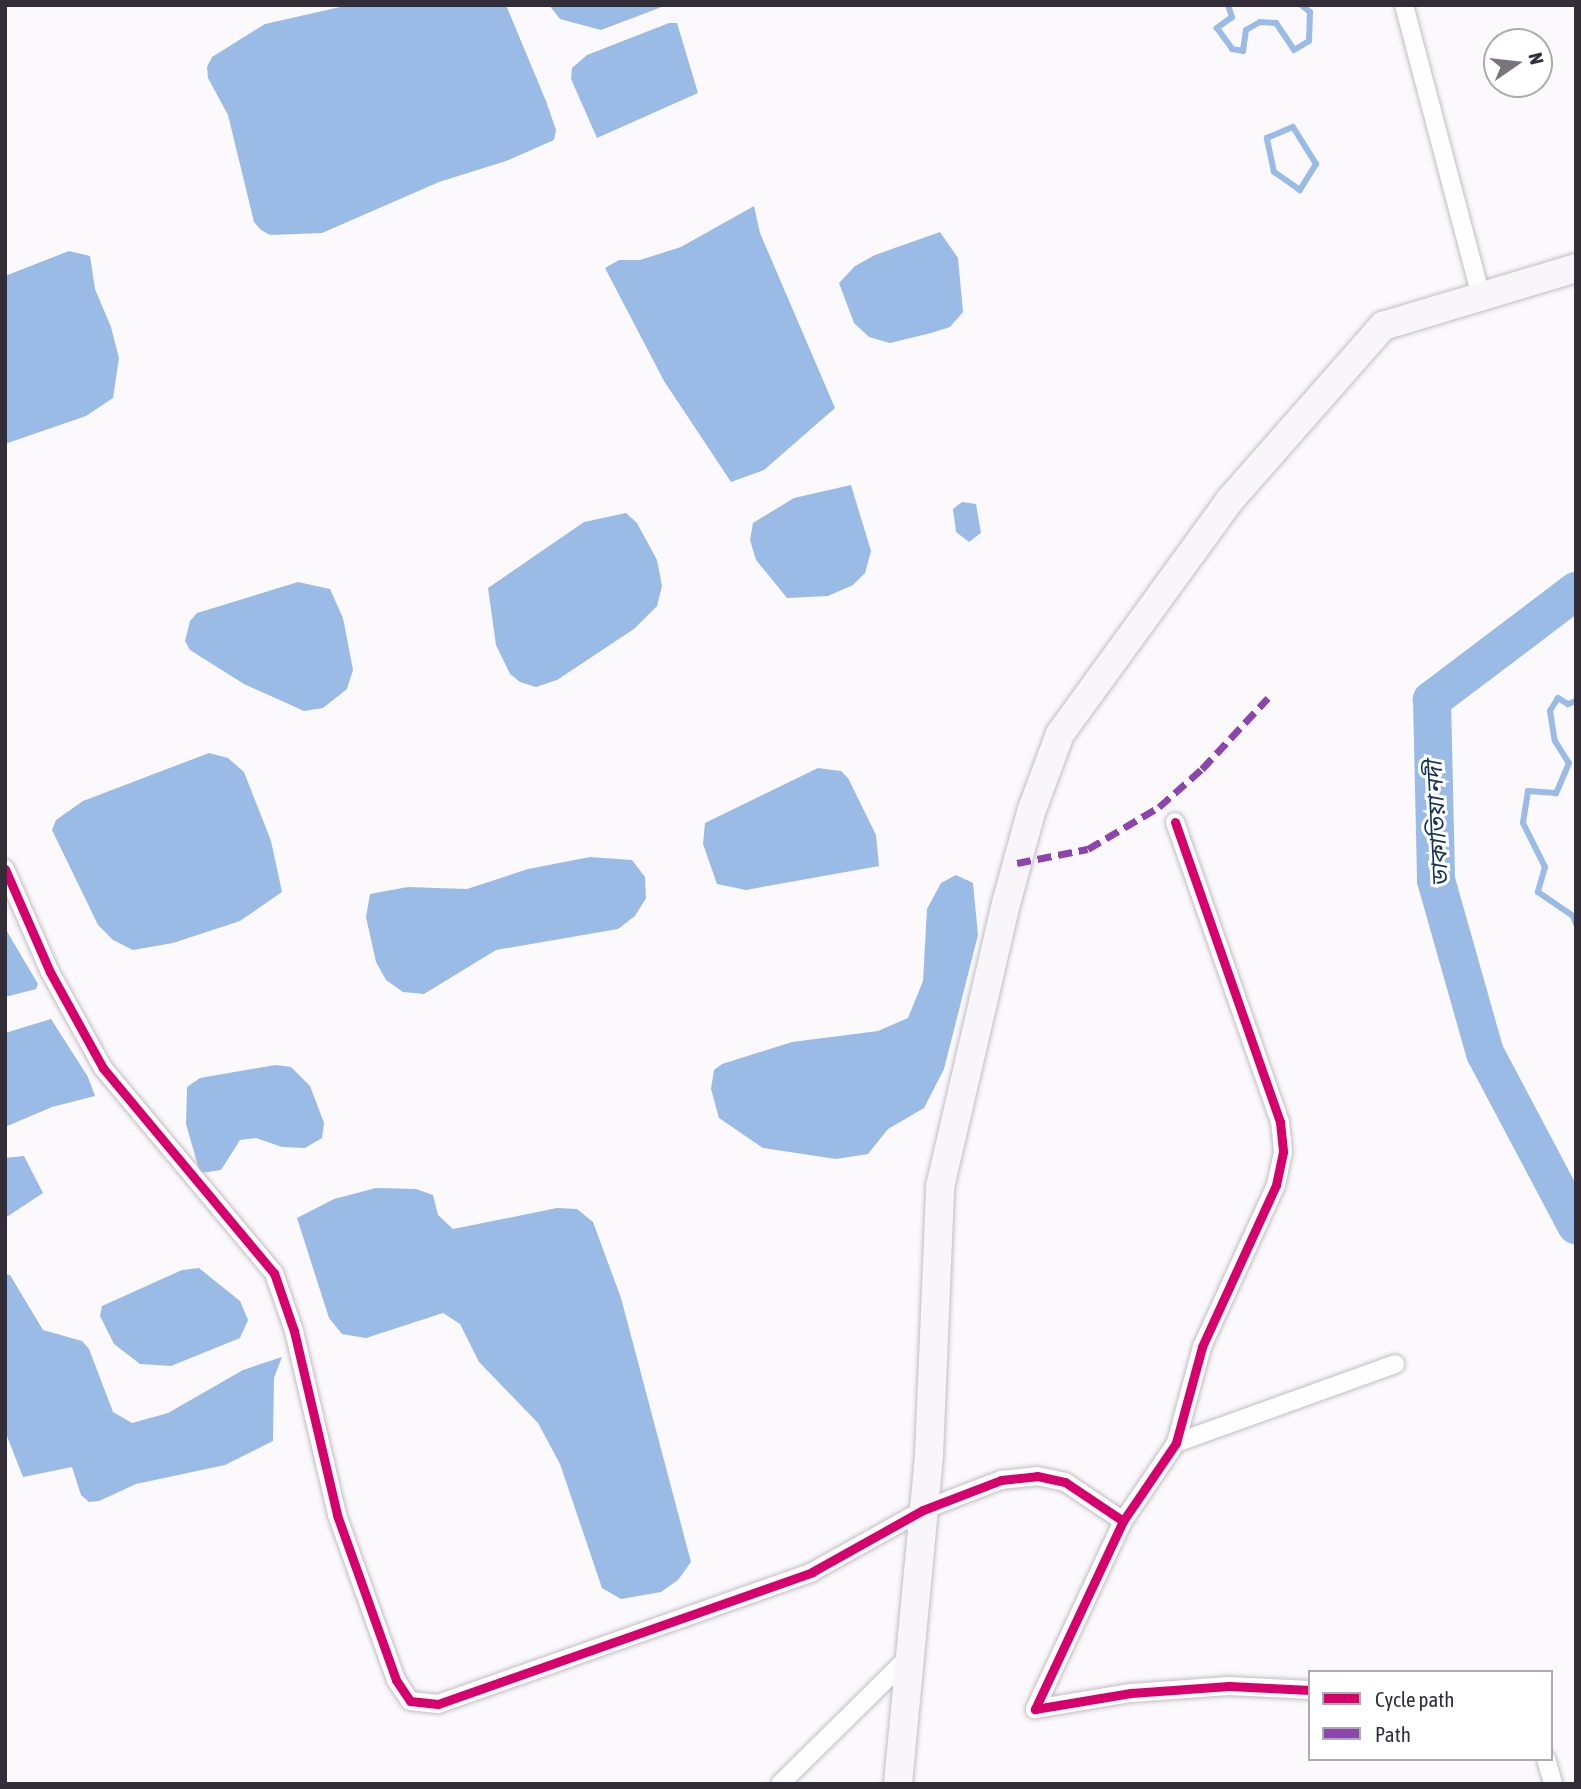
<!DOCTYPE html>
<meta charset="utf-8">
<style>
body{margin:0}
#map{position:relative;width:1581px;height:1789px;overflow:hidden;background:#fbf9fc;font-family:"Asap Condensed","Noto Sans Bengali",sans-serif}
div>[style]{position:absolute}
.water>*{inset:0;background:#9abbe6}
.stream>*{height:6px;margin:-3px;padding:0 3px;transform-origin:3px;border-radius:3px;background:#9abbe6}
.river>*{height:38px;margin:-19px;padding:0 19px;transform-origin:19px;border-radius:19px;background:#9abbe6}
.roads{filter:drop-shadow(0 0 2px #c1bec4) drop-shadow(0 0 2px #c1bec4)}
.minor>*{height:18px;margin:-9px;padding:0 9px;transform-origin:9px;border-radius:9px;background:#fefeff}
.primary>*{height:28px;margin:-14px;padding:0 14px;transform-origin:14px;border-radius:14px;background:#f9f6f9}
.quiet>*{height:7px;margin-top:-3.5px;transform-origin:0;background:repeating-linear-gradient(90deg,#8e44ad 0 14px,transparent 0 21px)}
.cycleway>*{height:9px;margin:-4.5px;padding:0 4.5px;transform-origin:4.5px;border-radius:4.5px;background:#d6006c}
span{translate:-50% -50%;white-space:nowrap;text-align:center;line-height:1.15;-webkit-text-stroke:6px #fff;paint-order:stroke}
.water-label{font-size:23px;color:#103259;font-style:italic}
.frame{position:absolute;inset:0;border:7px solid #332d37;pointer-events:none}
.legend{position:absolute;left:1308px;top:1670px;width:245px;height:91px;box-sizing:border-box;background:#fff;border:2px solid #adabaf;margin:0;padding:9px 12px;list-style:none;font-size:21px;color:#332d37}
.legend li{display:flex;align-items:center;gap:14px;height:35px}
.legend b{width:35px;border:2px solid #adabaf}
.north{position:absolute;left:1483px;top:28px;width:70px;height:70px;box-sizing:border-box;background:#fff;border:2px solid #adabaf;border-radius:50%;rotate:76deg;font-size:19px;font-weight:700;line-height:28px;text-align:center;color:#332d37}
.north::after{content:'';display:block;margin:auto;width:24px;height:32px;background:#79747c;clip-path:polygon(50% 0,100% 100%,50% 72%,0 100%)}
</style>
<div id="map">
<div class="water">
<i style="clip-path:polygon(349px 5px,506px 5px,546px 101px,556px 130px,554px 140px,506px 161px,439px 182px,322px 233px,270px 235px,261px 230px,254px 222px,228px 115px,208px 78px,207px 67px,212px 57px,265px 24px)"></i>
<i style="clip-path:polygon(549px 5px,667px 5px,601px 30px,560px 19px)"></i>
<i style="clip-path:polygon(669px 23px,677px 23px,698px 93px,597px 138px,571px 79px,572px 68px,587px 55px)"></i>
<i style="clip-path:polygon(754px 206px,760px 233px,835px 408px,764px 470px,731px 482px,664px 381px,605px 268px,619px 260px,640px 260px,681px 247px)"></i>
<i style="clip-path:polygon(940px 232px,958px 258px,963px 312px,950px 327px,931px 333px,890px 343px,869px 337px,854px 323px,839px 283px,855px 266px,875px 255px)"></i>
<i style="clip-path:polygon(69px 251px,90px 256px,95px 289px,111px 327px,119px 358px,113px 398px,86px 416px,5px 444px,5px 276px)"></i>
<i style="clip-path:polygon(851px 485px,871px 551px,865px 573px,853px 585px,828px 596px,787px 598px,756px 560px,750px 540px,753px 523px,794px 498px)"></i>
<i style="clip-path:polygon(962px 502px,976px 504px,981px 533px,969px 542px,956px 532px,953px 509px)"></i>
<i style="clip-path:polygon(626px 513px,637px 523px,657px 560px,662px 586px,657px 606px,634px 629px,557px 680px,536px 687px,520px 682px,510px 674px,496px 645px,488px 588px,584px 522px)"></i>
<i style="clip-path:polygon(298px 582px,330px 589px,343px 618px,353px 670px,347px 689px,323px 708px,304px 711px,244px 684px,190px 650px,185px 641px,190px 621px,197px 613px)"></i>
<i style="clip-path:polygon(209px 753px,228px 758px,244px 772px,271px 841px,282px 892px,240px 921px,173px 943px,133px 950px,113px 940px,98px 925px,52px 830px,56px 820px,83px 801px)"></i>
<i style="clip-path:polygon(818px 768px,841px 771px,848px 778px,876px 835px,879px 866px,746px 890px,717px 884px,703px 844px,705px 823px)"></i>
<i style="clip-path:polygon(590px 857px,632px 860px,645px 877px,646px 898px,635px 916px,618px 929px,496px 950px,424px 994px,403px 992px,386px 980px,376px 962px,366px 917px,370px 894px,408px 887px,467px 889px,528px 869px)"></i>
<i style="clip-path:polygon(956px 875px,973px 883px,978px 935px,944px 1069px,924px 1108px,888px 1129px,868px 1154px,836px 1159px,763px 1148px,719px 1118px,711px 1089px,714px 1070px,722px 1064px,792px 1042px,878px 1031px,908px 1018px,923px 981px,927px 909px,941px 883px)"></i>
<i style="clip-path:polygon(5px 928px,38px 984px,36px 989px,5px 997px)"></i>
<i style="clip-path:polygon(51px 1019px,88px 1077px,95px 1096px,52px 1107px,5px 1127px,5px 1033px)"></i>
<i style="clip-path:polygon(275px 1065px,291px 1067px,310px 1086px,324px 1123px,322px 1138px,305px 1148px,282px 1147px,256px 1138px,240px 1140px,221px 1170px,200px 1173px,186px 1124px,187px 1087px,200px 1078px)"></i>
<i style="clip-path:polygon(24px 1156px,43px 1193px,5px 1218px,5px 1158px)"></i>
<i style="clip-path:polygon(376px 1188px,416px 1189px,433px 1195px,438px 1215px,453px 1229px,557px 1208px,577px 1209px,593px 1222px,621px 1298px,691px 1562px,678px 1580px,661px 1592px,621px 1599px,602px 1588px,560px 1464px,538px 1423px,479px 1362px,460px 1324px,443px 1313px,366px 1338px,342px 1334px,329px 1318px,297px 1218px,334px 1199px)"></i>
<i style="clip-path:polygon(199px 1268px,240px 1301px,248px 1320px,240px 1338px,171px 1366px,140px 1364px,114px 1344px,100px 1316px,102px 1306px,182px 1270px)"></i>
<i style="clip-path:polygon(5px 1274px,10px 1275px,43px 1330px,82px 1341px,89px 1349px,113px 1412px,132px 1423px,168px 1413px,243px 1370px,282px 1357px,274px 1378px,273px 1441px,225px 1465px,136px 1484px,99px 1501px,89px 1502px,81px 1495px,72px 1467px,23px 1477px,5px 1431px)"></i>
</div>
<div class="stream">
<i style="left:1228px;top:5px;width:13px;rotate:72deg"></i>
<i style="left:1232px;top:17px;width:19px;rotate:144deg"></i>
<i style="left:1217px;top:28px;width:26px;rotate:54deg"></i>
<i style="left:1232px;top:49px;width:11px;rotate:10deg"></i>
<i style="left:1243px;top:51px;width:21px;rotate:-82deg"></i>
<i style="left:1246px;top:30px;width:16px;rotate:-30deg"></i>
<i style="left:1260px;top:22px;width:16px;rotate:4deg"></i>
<i style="left:1276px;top:23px;width:32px;rotate:56deg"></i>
<i style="left:1294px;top:50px;width:17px;rotate:-31deg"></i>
<i style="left:1309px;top:41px;width:29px;rotate:-88deg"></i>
<i style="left:1310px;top:12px;width:11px;rotate:-142deg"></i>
<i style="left:1293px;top:127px;width:44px;rotate:58.1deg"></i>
<i style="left:1316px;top:164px;width:31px;rotate:122deg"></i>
<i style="left:1300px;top:190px;width:32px;rotate:-145deg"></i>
<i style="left:1274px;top:172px;width:35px;rotate:-102deg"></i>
<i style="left:1267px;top:138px;width:28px;rotate:-23deg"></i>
<i style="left:1576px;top:701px;width:9px;rotate:159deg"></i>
<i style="left:1568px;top:704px;width:12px;rotate:-149deg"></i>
<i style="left:1558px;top:698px;width:15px;rotate:122deg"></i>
<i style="left:1550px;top:711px;width:30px;rotate:81deg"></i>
<i style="left:1555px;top:741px;width:26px;rotate:58deg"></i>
<i style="left:1569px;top:763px;width:33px;rotate:113deg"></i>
<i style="left:1556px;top:793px;width:28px;rotate:-176deg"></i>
<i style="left:1528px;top:791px;width:32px;rotate:99deg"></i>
<i style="left:1523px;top:823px;width:49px;rotate:63.4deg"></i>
<i style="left:1545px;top:867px;width:26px;rotate:106deg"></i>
<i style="left:1538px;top:892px;width:42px;rotate:34.4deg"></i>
<i style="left:1573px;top:916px;width:9px;rotate:69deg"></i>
</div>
<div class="river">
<i style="left:1576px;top:591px;width:181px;rotate:142.9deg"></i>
<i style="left:1432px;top:700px;width:180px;rotate:88.7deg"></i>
<i style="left:1436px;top:880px;width:180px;rotate:74.2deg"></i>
<i style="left:1485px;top:1053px;width:195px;rotate:62.1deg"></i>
</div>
<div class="roads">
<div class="minor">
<i style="left:1404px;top:5px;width:301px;rotate:75.2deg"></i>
<i style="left:1175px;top:822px;width:318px;rotate:70.7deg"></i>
<i style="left:1280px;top:1122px;width:30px;rotate:84deg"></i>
<i style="left:1283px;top:1152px;width:34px;rotate:102deg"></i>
<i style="left:1276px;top:1185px;width:178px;rotate:114.6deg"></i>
<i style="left:1202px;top:1347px;width:99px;rotate:105.2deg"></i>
<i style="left:1176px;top:1443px;width:94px;rotate:124.2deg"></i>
<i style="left:1123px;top:1521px;width:208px;rotate:115.1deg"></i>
<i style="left:1035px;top:1709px;width:97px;rotate:-9.5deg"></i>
<i style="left:1131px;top:1693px;width:98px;rotate:-4.1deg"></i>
<i style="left:1229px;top:1686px;width:81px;rotate:2.8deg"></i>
<i style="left:5px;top:869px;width:112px;rotate:66.4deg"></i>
<i style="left:50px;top:972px;width:110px;rotate:61.1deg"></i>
<i style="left:103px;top:1068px;width:267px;rotate:50.2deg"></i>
<i style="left:274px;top:1273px;width:61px;rotate:71deg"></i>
<i style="left:294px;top:1331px;width:189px;rotate:76.8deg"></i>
<i style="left:337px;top:1515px;width:175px;rotate:70.3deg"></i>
<i style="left:396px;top:1680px;width:25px;rotate:56deg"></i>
<i style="left:410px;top:1701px;width:28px;rotate:6deg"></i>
<i style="left:438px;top:1704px;width:397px;rotate:-19.4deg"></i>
<i style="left:812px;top:1572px;width:127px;rotate:-29.2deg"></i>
<i style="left:923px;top:1510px;width:84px;rotate:-21deg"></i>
<i style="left:1001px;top:1480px;width:36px;rotate:-6deg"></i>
<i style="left:1037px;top:1476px;width:29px;rotate:12deg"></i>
<i style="left:1065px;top:1482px;width:70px;rotate:33.9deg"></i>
<i style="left:1176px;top:1443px;width:233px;rotate:-19.8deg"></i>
<i style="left:1546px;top:1759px;width:26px;rotate:74deg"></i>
<i style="left:780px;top:1784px;width:184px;rotate:-44.6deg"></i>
</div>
<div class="primary">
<i style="left:898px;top:1784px;width:330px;rotate:-84.6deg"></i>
<i style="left:929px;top:1455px;width:268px;rotate:-87.6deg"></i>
<i style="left:940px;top:1187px;width:295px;rotate:-76.9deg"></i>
<i style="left:1007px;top:900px;width:91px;rotate:-74.7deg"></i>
<i style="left:1031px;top:812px;width:83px;rotate:-69.6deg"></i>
<i style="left:1060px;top:734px;width:289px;rotate:-54deg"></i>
<i style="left:1230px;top:500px;width:232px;rotate:-48.7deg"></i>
<i style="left:1383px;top:326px;width:202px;rotate:-16.7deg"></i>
</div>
</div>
<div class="quiet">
<i style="left:1017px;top:863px;width:72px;rotate:-11.2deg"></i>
<i style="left:1088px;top:849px;width:82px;rotate:-30.6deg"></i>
<i style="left:1159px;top:807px;width:57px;rotate:-41.5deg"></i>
<i style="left:1202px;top:769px;width:97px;rotate:-47.1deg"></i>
</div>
<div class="cycleway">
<i style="left:1175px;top:822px;width:318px;rotate:70.7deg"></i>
<i style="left:1280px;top:1122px;width:30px;rotate:84deg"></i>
<i style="left:1283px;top:1152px;width:34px;rotate:102deg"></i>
<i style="left:1276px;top:1185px;width:178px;rotate:114.6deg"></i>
<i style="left:1202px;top:1347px;width:99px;rotate:105.2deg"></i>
<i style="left:1176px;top:1443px;width:94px;rotate:124.2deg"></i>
<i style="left:1123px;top:1521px;width:208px;rotate:115.1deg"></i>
<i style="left:1035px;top:1709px;width:97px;rotate:-9.5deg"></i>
<i style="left:1131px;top:1693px;width:98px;rotate:-4.1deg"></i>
<i style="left:1229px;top:1686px;width:81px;rotate:2.8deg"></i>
<i style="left:5px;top:869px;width:112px;rotate:66.4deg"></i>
<i style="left:50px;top:972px;width:110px;rotate:61.1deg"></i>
<i style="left:103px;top:1068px;width:267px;rotate:50.2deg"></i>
<i style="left:274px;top:1273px;width:61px;rotate:71deg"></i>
<i style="left:294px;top:1331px;width:189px;rotate:76.8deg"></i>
<i style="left:337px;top:1515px;width:175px;rotate:70.3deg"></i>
<i style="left:396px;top:1680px;width:25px;rotate:56deg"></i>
<i style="left:410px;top:1701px;width:28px;rotate:6deg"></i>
<i style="left:438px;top:1704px;width:397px;rotate:-19.4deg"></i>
<i style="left:812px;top:1572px;width:127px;rotate:-29.2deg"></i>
<i style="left:923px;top:1510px;width:84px;rotate:-21deg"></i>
<i style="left:1001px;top:1480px;width:36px;rotate:-6deg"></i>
<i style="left:1037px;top:1476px;width:29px;rotate:12deg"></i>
<i style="left:1065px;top:1482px;width:70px;rotate:33.9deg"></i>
</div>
<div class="water-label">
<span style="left:1437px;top:824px;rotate:-93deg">ডাকাতিয়া নদী</span>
</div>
<div class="frame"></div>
<ul class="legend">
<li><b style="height:9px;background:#d6006c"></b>Cycle path</li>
<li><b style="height:9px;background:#8e44ad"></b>Path</li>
</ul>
<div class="north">N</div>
</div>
